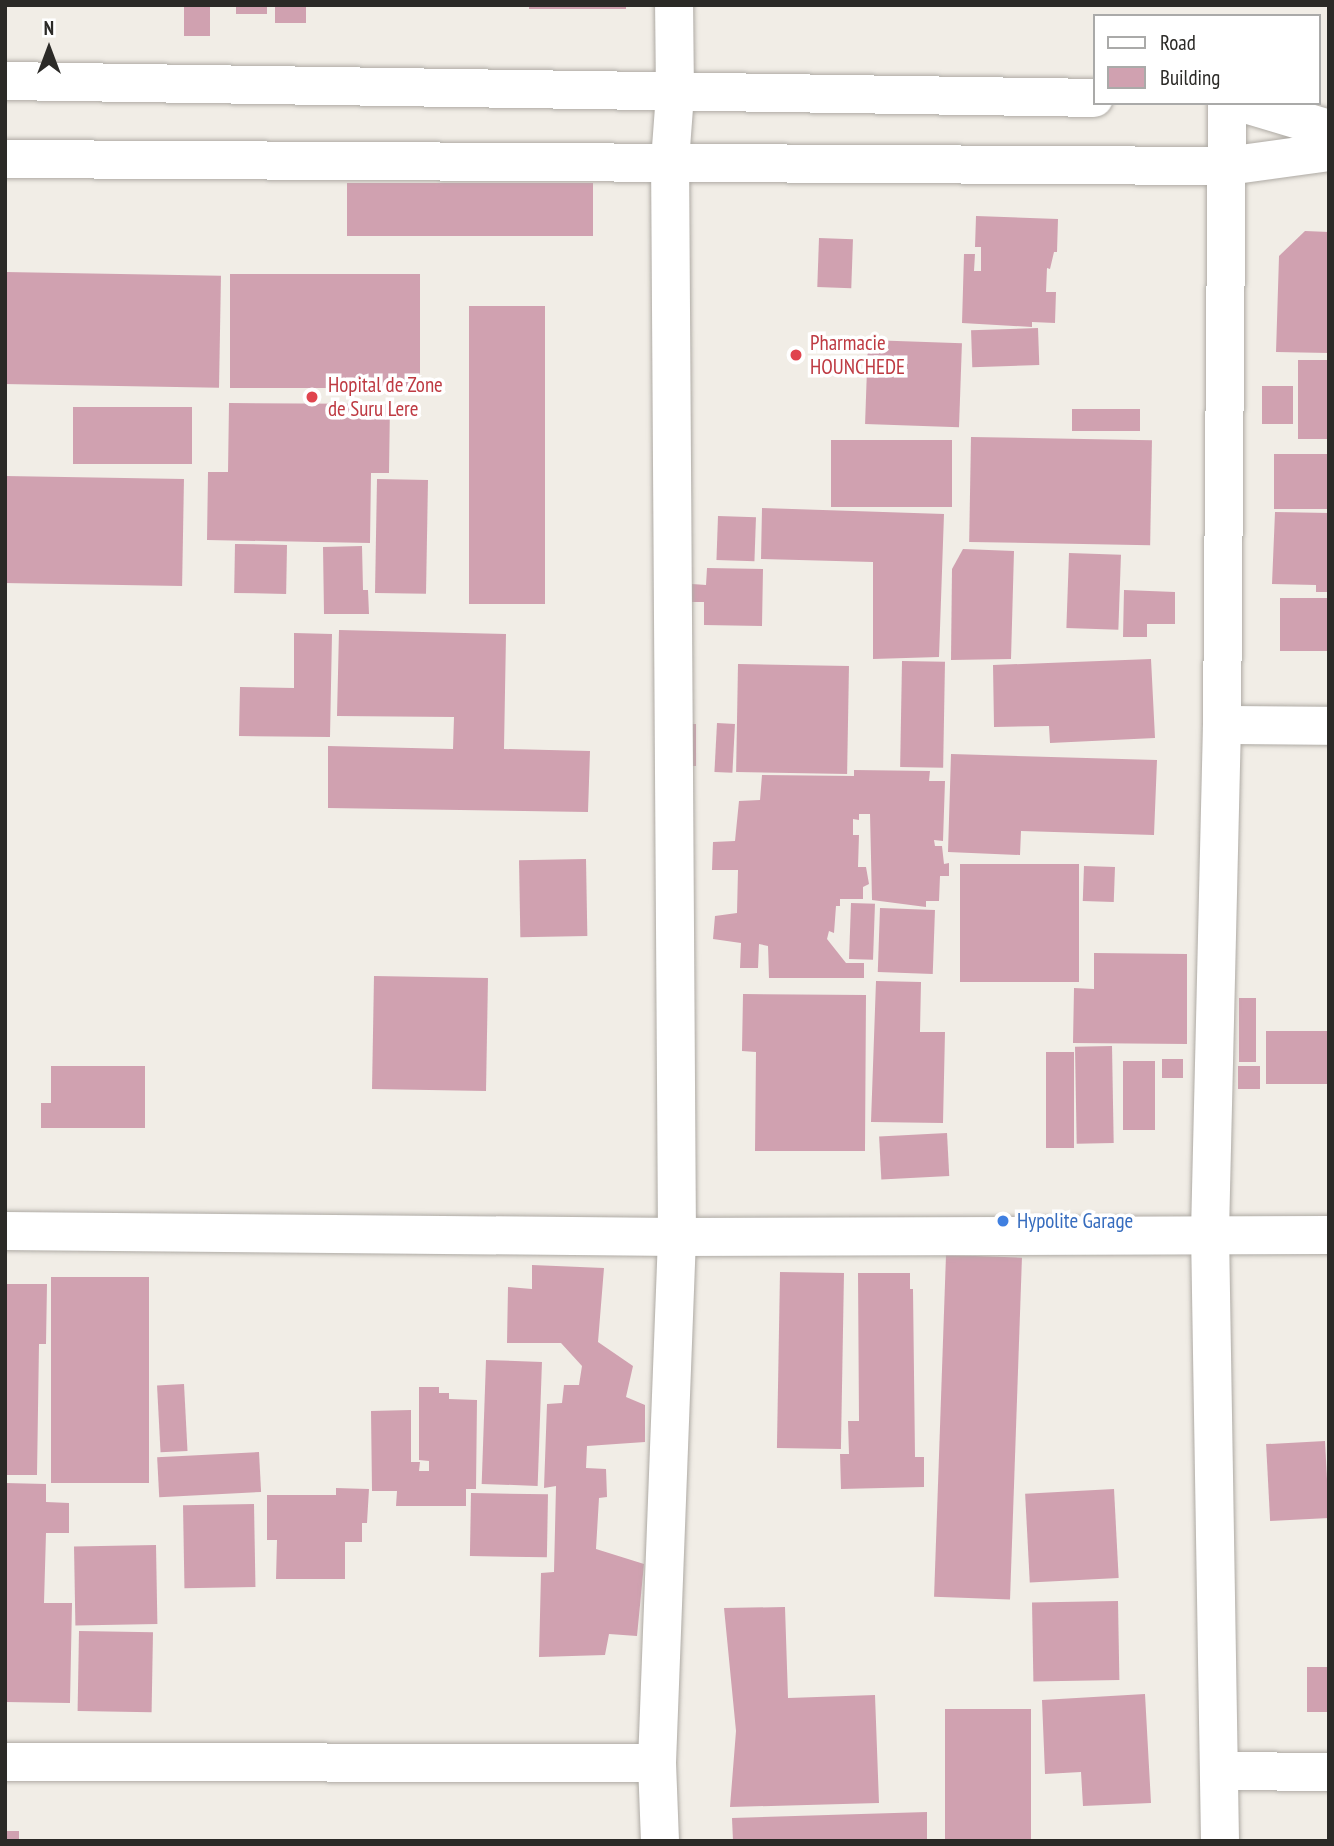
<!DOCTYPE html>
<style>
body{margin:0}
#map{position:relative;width:1334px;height:1846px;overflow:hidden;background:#f1ede6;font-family:"PT Sans Narrow",sans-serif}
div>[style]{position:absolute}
.building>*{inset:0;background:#d0a1b0;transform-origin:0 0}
.roads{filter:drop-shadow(0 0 2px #aeaaa4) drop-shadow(0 0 2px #aeaaa4)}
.street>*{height:38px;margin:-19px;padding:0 19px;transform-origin:19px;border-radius:19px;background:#fff}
.secondary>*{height:38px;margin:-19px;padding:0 19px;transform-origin:19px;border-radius:19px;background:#fff}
.dots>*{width:19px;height:19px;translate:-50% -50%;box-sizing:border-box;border:4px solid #fff;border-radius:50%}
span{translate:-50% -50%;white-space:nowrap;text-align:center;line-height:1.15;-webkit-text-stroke:7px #fff;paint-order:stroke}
.health-label{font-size:21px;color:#be3a42}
.left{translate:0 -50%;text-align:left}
.shop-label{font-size:21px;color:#366cbe}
.frame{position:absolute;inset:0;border:7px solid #2b2a27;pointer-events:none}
.legend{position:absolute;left:1093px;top:14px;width:228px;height:91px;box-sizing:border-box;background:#fff;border:2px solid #aaaaa9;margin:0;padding:9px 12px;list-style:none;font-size:21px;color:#2b2a27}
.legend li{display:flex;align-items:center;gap:14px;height:35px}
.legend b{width:35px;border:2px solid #aaaaa9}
.north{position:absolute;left:14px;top:14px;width:70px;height:70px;-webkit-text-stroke:5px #fff;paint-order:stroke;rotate:0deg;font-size:19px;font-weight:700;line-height:28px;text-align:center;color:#2b2a27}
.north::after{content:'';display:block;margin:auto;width:24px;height:32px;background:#2b2a27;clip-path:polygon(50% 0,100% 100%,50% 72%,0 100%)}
</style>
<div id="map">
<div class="building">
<i style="left:184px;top:5px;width:26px;height:31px"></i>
<i style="left:236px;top:5px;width:31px;height:9px"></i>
<i style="left:275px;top:5px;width:31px;height:18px"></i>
<i style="left:529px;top:5px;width:97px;height:4px"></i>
<i style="left:347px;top:183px;width:246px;height:53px"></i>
<i style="clip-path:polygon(976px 216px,1058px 219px,1057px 252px,1054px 252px,1050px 269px,1047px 268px,1046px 292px,1056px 292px,1055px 323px,1032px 322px,1032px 327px,962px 323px,964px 254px,975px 254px,974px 271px,981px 271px,981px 247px,975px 247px)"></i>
<i style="clip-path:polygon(1305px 231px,1329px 232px,1329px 353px,1276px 352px,1279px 256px)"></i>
<i style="left:819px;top:238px;width:34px;height:49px;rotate:2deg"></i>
<i style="left:5px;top:272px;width:216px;height:112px;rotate:1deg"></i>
<i style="left:230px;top:274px;width:190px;height:114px"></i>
<i style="left:469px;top:306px;width:76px;height:298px"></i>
<i style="left:1038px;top:328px;width:37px;height:67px;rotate:88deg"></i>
<i style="left:868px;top:340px;width:94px;height:84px;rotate:2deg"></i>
<i style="left:1298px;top:360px;width:31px;height:79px"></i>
<i style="left:1262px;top:386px;width:31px;height:38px"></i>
<i style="clip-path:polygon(229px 403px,390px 404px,389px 473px,371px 473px,370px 543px,207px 540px,208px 472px,228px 472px)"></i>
<i style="left:73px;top:407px;width:119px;height:57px"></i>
<i style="left:1140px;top:409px;width:22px;height:68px;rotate:90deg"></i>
<i style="left:971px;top:437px;width:181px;height:105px;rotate:1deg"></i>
<i style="left:831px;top:440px;width:121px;height:67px"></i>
<i style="left:1274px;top:454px;width:55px;height:55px"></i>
<i style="left:5px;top:476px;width:179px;height:107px;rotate:1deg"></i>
<i style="left:377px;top:479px;width:51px;height:114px;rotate:1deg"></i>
<i style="clip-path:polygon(762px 508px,944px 514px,939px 657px,873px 659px,873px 562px,761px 559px)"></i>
<i style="clip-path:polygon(1275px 512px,1329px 513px,1329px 592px,1316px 592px,1316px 585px,1272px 584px)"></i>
<i style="left:718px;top:516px;width:38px;height:44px;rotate:2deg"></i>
<i style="left:235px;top:544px;width:52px;height:49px;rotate:1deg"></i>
<i style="clip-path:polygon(362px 546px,363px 590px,368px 590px,369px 614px,324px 614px,323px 547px)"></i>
<i style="clip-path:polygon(963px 549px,1014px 551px,1011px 659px,951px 660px,952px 569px)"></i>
<i style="left:1069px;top:553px;width:52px;height:75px;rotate:2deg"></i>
<i style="clip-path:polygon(707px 568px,763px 569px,762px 626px,704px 625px,704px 602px,692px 602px,692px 584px,706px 585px)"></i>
<i style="clip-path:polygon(1124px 590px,1175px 592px,1175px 624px,1147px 624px,1147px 637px,1123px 637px)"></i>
<i style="left:1280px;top:598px;width:49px;height:53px"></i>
<i style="clip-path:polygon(339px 630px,506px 634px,504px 749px,590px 751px,588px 812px,328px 808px,328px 746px,453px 749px,454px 717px,337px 716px)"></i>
<i style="clip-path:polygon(294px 633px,332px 634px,330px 737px,239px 736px,240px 687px,294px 688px)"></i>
<i style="clip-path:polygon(1151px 659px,1155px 738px,1050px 743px,1049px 726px,994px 727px,993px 665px)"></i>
<i style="left:902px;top:661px;width:43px;height:106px;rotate:1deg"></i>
<i style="left:738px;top:664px;width:111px;height:108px;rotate:1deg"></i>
<i style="left:717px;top:723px;width:18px;height:49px;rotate:3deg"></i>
<i style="left:680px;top:724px;width:16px;height:42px"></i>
<i style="clip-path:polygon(951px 754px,1157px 760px,1154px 835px,1021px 831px,1020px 855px,948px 852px)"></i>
<i style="clip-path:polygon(854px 770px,930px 771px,929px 781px,945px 781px,943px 841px,934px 840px,935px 846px,942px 846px,944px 864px,949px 863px,949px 876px,940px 876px,939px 901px,926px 901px,926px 907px,872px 900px,870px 814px,859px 814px,859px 820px,853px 819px,853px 835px,859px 835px,858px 867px,866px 867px,869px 884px,863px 887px,863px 899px,840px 899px,840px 906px,836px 906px,834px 933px,829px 931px,827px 939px,846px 963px,864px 963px,864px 978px,769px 978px,768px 946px,759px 944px,758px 968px,740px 968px,741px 943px,713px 939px,715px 916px,737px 913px,738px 870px,712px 870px,713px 842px,735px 841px,739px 801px,760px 800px,762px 775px,854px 776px)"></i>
<i style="left:586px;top:859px;width:77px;height:67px;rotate:89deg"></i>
<i style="left:960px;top:864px;width:119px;height:118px"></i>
<i style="left:1084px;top:866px;width:31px;height:35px;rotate:2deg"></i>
<i style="left:851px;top:903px;width:24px;height:56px;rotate:2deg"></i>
<i style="left:880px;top:908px;width:55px;height:64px;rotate:2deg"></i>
<i style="clip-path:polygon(1094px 953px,1187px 954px,1187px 1044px,1073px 1043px,1074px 988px,1094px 989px)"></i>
<i style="left:374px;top:976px;width:114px;height:113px;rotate:1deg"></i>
<i style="clip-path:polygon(876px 981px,921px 982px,920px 1032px,945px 1032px,943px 1123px,871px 1122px)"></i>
<i style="clip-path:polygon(743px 994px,866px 995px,865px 1151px,755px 1151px,756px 1052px,742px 1051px)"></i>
<i style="left:1239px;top:998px;width:17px;height:64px"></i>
<i style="left:1329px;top:1031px;width:53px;height:63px;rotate:90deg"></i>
<i style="left:1112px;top:1046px;width:97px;height:37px;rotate:89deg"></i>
<i style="left:1046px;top:1052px;width:28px;height:96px"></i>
<i style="left:1162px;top:1059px;width:21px;height:19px"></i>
<i style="left:1123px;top:1061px;width:32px;height:69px"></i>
<i style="clip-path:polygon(51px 1066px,145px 1066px,145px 1128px,41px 1128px,41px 1103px,51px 1103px)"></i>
<i style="left:1238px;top:1066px;width:22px;height:23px"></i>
<i style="left:947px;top:1133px;width:43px;height:68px;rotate:87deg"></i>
<i style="left:946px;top:1255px;width:76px;height:342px;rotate:2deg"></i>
<i style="clip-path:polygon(532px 1265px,604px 1268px,598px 1342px,633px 1366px,626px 1397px,645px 1405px,645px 1442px,587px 1446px,586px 1468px,606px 1469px,607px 1497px,599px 1498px,596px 1549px,644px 1564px,637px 1636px,609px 1634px,605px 1655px,539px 1657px,541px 1573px,554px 1572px,556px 1486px,544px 1488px,547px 1404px,562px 1403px,564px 1385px,579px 1385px,582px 1366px,561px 1343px,507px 1343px,508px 1287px,532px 1289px)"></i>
<i style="left:780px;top:1272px;width:64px;height:176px;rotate:1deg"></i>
<i style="clip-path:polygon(858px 1273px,910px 1273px,910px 1289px,913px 1289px,915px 1457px,924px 1457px,924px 1487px,841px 1489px,840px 1454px,849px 1454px,848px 1421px,859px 1421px)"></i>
<i style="left:51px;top:1277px;width:98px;height:206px"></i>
<i style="clip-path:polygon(5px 1284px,47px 1284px,46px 1344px,39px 1344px,37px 1475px,5px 1475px)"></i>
<i style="left:486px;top:1360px;width:56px;height:124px;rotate:2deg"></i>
<i style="left:184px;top:1384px;width:67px;height:27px;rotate:87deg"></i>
<i style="clip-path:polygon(419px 1387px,439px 1387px,439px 1393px,449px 1393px,449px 1399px,477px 1400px,476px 1489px,466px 1489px,466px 1506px,396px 1506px,397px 1491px,372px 1491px,371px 1411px,411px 1410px,411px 1462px,420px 1462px,419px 1471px,429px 1471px,429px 1461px,419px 1460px)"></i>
<i style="left:1325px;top:1441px;width:77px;height:59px;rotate:87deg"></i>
<i style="left:259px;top:1452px;width:40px;height:102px;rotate:87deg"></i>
<i style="clip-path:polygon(5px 1483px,46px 1484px,46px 1502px,69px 1503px,69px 1533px,46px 1533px,44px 1603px,72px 1603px,70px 1703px,5px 1702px)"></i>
<i style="clip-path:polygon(336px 1488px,369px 1489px,367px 1523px,362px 1523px,362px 1542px,345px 1542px,345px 1579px,276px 1579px,277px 1540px,267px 1540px,267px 1495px,336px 1495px)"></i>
<i style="left:1114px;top:1489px;width:89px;height:89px;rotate:87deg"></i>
<i style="left:471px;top:1493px;width:77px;height:63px;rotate:1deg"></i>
<i style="left:254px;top:1504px;width:83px;height:71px;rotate:89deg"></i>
<i style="left:156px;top:1545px;width:79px;height:82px;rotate:89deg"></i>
<i style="left:1118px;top:1601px;width:79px;height:86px;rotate:89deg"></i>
<i style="clip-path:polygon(785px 1607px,788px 1698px,875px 1695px,879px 1803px,730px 1807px,736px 1731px,724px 1608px)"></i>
<i style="left:79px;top:1631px;width:74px;height:80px;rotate:1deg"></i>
<i style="left:1329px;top:1667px;width:45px;height:22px;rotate:90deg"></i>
<i style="clip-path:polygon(1145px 1694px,1151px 1803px,1083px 1806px,1081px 1772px,1045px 1774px,1042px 1700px)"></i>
<i style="left:945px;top:1709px;width:86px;height:132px"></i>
<i style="clip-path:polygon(927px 1812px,927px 1841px,733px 1841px,732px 1818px)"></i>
<i style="left:5px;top:1831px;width:14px;height:10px"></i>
</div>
<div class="roads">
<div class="street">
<i style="left:1222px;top:725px;width:107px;rotate:0.5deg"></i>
<i style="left:5px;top:1231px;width:672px;rotate:0.51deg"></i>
<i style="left:677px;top:1237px;width:652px;rotate:-0.18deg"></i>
<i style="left:5px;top:1762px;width:652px;rotate:0.09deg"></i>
<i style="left:1219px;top:1771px;width:110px;rotate:0.5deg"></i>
<i style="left:660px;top:1841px;width:78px;rotate:-92.2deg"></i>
<i style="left:657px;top:1763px;width:526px;rotate:-87.82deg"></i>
<i style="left:677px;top:1237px;width:1076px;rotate:-90.37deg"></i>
<i style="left:670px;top:161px;width:67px;rotate:-85.7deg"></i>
<i style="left:675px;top:94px;width:89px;rotate:-90.6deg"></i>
<i style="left:1220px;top:1841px;width:608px;rotate:-90.94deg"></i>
<i style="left:1210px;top:1233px;width:508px;rotate:-88.65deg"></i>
<i style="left:1222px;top:725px;width:622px;rotate:-89.54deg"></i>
</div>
<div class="secondary">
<i style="left:5px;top:81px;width:1089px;rotate:0.89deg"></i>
<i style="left:1242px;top:103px;width:91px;rotate:16.6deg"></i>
<i style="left:5px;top:159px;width:1222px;rotate:0.33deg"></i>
<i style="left:1227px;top:166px;width:103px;rotate:-7.8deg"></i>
</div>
</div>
<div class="dots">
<i style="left:796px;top:355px;background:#e0444e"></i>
<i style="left:312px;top:397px;background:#e0444e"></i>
<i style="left:1003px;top:1221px;background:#3f7fe0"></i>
</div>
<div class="health-label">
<span class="left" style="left:810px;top:355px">Pharmacie<br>HOUNCHEDE</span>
<span class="left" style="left:328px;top:397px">Hopital de Zone<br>de Suru Lere</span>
</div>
<div class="shop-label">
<span class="left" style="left:1017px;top:1221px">Hypolite Garage</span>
</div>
<div class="frame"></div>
<ul class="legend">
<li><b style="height:9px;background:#fff"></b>Road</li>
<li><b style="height:19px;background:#d0a1b0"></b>Building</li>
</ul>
<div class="north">N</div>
</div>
